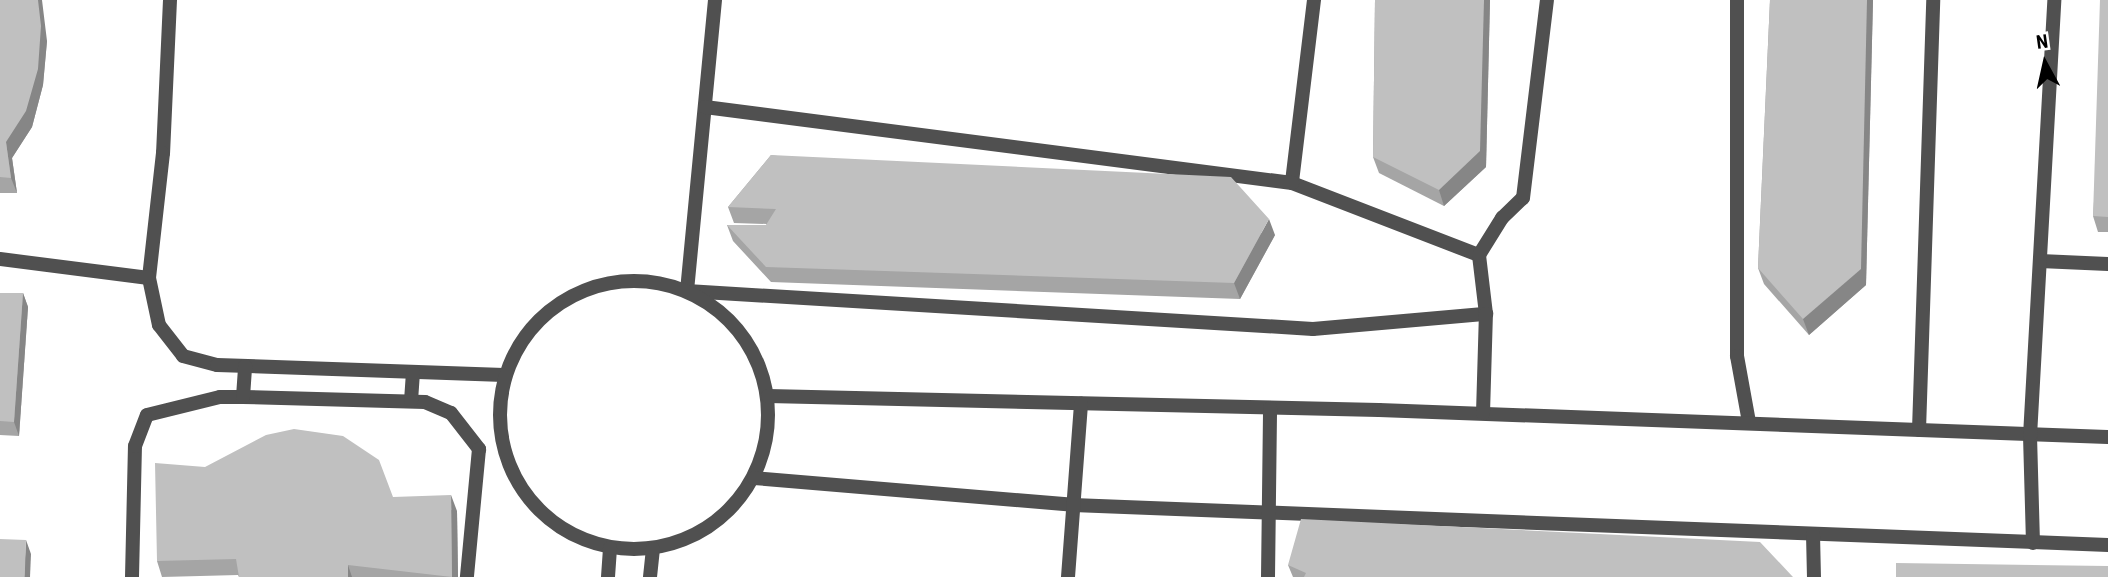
<!DOCTYPE html>
<style>
body{margin:0}
#map{position:relative;width:2108px;height:577px;overflow:hidden;background:#fff;font-family:"Roboto Condensed",sans-serif}
div>[style]{position:absolute}
.street>*{height:14px;margin:-7px;padding:0 7px;transform-origin:7px;border-radius:7px;background:#505050}
.street>.ring{margin:-7px;padding:0;box-sizing:content-box;background:none;border:14px solid #505050;border-radius:50%}
.wall>*{inset:0;background:#a5a5a5}
.shaded-wall>*{inset:0;background:#868686}
.building>*{inset:0;background:#c0c0c0;transform-origin:0 0}
span{translate:-50% -50%;white-space:nowrap;text-align:center;line-height:1.15;-webkit-text-stroke:6px #fff;paint-order:stroke}
.north{position:absolute;left:2010px;top:28px;width:70px;height:70px;-webkit-text-stroke:5px #fff;paint-order:stroke;rotate:352deg;font-size:19px;font-weight:700;line-height:28px;text-align:center;color:#000}
.north::after{content:'';display:block;margin:auto;width:24px;height:32px;background:#000;clip-path:polygon(50% 0,100% 100%,50% 72%,0 100%)}
</style>
<div id="map">
<div class="street">
<i style="left:170px;top:0;width:153px;rotate:92.6deg"></i>
<i style="left:163px;top:153px;width:126px;rotate:96.4deg"></i>
<i style="left:149px;top:278px;width:48px;rotate:78deg"></i>
<i style="left:159px;top:325px;width:39px;rotate:52deg"></i>
<i style="left:183px;top:356px;width:35px;rotate:15deg"></i>
<i style="left:217px;top:365px;width:287px;rotate:2deg"></i>
<i style="left:715px;top:0;width:292px;rotate:95.5deg"></i>
<i style="left:687px;top:291px;width:627px;rotate:3.47deg"></i>
<i style="left:1313px;top:329px;width:174px;rotate:-5deg"></i>
<i style="left:1486px;top:314px;width:59px;rotate:-96.8deg"></i>
<i style="left:1314px;top:0;width:184px;rotate:96.9deg"></i>
<i style="left:1292px;top:183px;width:200px;rotate:21.1deg"></i>
<i style="left:1479px;top:255px;width:44px;rotate:-58.1deg"></i>
<i style="left:1502px;top:218px;width:29px;rotate:-44deg"></i>
<i style="left:1523px;top:198px;width:199px;rotate:-83.1deg"></i>
<i style="left:1737px;top:0;width:356px;rotate:90deg"></i>
<i style="left:1737px;top:356px;width:67px;rotate:79.7deg"></i>
<i style="left:705px;top:107px;width:592px;rotate:7.38deg"></i>
<i style="left:0;top:259px;width:150px;rotate:7.3deg"></i>
<i style="left:2040px;top:261px;width:68px;rotate:2.5deg"></i>
<i class="ring" style="left:500px;top:281px;width:254px;height:254px"></i>
<i style="left:768px;top:396px;width:611px;rotate:1.31deg"></i>
<i style="left:1379px;top:410px;width:729px;rotate:2.12deg"></i>
<i style="left:243px;top:397px;width:182px;rotate:1.6deg"></i>
<i style="left:425px;top:402px;width:28px;rotate:23deg"></i>
<i style="left:451px;top:413px;width:46px;rotate:52.1deg"></i>
<i style="left:479px;top:449px;width:129px;rotate:95.4deg"></i>
<i style="left:411px;top:401px;width:29px;rotate:-86deg"></i>
<i style="left:1483px;top:413px;width:99px;rotate:-88.3deg"></i>
<i style="left:1919px;top:430px;width:430px;rotate:-88.1deg"></i>
<i style="left:754px;top:478px;width:320px;rotate:4.8deg"></i>
<i style="left:1073px;top:505px;width:1036px;rotate:2.21deg"></i>
<i style="left:1813px;top:534px;width:43px;rotate:88.7deg"></i>
<i style="left:2033px;top:543px;width:107px;rotate:-91.6deg"></i>
<i style="left:2030px;top:436px;width:437px;rotate:-86.8deg"></i>
<i style="left:132px;top:577px;width:131px;rotate:-88.7deg"></i>
<i style="left:135px;top:446px;width:33px;rotate:-69deg"></i>
<i style="left:147px;top:415px;width:75px;rotate:-13.9deg"></i>
<i style="left:220px;top:397px;width:23px"></i>
<i style="left:243px;top:397px;width:31px;rotate:-86deg"></i>
<i style="left:608px;top:577px;width:29px;rotate:-86deg"></i>
<i style="left:650px;top:577px;width:28px;rotate:-84deg"></i>
<i style="left:1068px;top:577px;width:174px;rotate:-85.7deg"></i>
<i style="left:1268px;top:577px;width:169px;rotate:-89.3deg"></i>
</div>
<div class="wall">
<i style="clip-path:polygon(0 0,47px 41px,43px 85px,32px 127px,12px 158px,17px 193px,0 193px)"></i>
<i style="clip-path:polygon(1375px 0,1490px 0,1486px 167px,1444px 206px,1379px 173px,1373px 157px)"></i>
<i style="clip-path:polygon(1770px 0,1873px 0,1866px 285px,1809px 335px,1764px 284px,1758px 268px)"></i>
<i style="clip-path:polygon(2108px 0,2108px 232px,2098px 232px,2093px 216px)"></i>
<i style="clip-path:polygon(771px 155px,1275px 235px,1240px 299px,771px 282px,733px 241px,727px 225px,766px 225px,767px 224px,734px 223px,728px 207px)"></i>
<i style="clip-path:polygon(0 293px,23px 293px,28px 307px,19px 436px,0 435px)"></i>
<i style="clip-path:polygon(393px 497px,457px 511px,458px 577px,239px 577px,238px 575px,162px 577px,157px 561px)"></i>
<i style="clip-path:polygon(1288px 565px,1793px 577px,1293px 577px)"></i>
</div>
<div class="shaded-wall">
<i style="clip-path:polygon(38px 0,42px 0,47px 41px,43px 85px,32px 127px,12px 158px,17px 193px,11px 178px,6px 142px)"></i>
<i style="clip-path:polygon(1484px 0,1490px 0,1486px 167px,1444px 206px,1439px 190px)"></i>
<i style="clip-path:polygon(1867px 0,1873px 0,1866px 285px,1809px 335px,1803px 319px)"></i>
<i style="clip-path:polygon(1269px 219px,1275px 235px,1240px 299px,1234px 283px)"></i>
<i style="clip-path:polygon(23px 293px,28px 307px,19px 436px,14px 422px)"></i>
<i style="clip-path:polygon(451px 495px,457px 511px,458px 577px,452px 577px)"></i>
<i style="clip-path:polygon(26px 540px,31px 554px,30px 577px,24px 577px)"></i>
<i style="clip-path:polygon(348px 565px,352px 577px,348px 577px)"></i>
</div>
<div class="building">
<i style="clip-path:polygon(0 0,38px 0,41px 26px,38px 69px,26px 111px,6px 142px,11px 178px,0 177px)"></i>
<i style="clip-path:polygon(1375px 0,1484px 0,1480px 151px,1439px 190px,1373px 157px)"></i>
<i style="clip-path:polygon(1770px 0,1867px 0,1861px 269px,1803px 319px,1758px 268px)"></i>
<i style="clip-path:polygon(2100px 0,2108px 0,2108px 217px,2093px 216px)"></i>
<i style="clip-path:polygon(771px 155px,1231px 177px,1269px 219px,1234px 283px,766px 267px,727px 225px,766px 225px,776px 209px,728px 207px)"></i>
<i style="clip-path:polygon(0 293px,23px 293px,14px 422px,0 421px)"></i>
<i style="clip-path:polygon(294px 429px,343px 436px,379px 460px,393px 497px,451px 495px,452px 577px,348px 565px,348px 577px,239px 577px,236px 559px,157px 561px,155px 463px,205px 467px,266px 435px)"></i>
<i style="clip-path:polygon(1301px 519px,1760px 542px,1793px 577px,1304px 577px,1306px 573px,1288px 565px)"></i>
<i style="left:0;top:539px;width:26px;height:38px;rotate:2deg"></i>
<i style="clip-path:polygon(1896px 563px,2108px 566px,2108px 577px,1896px 577px)"></i>
</div>
<div class="north">N</div>
</div>
